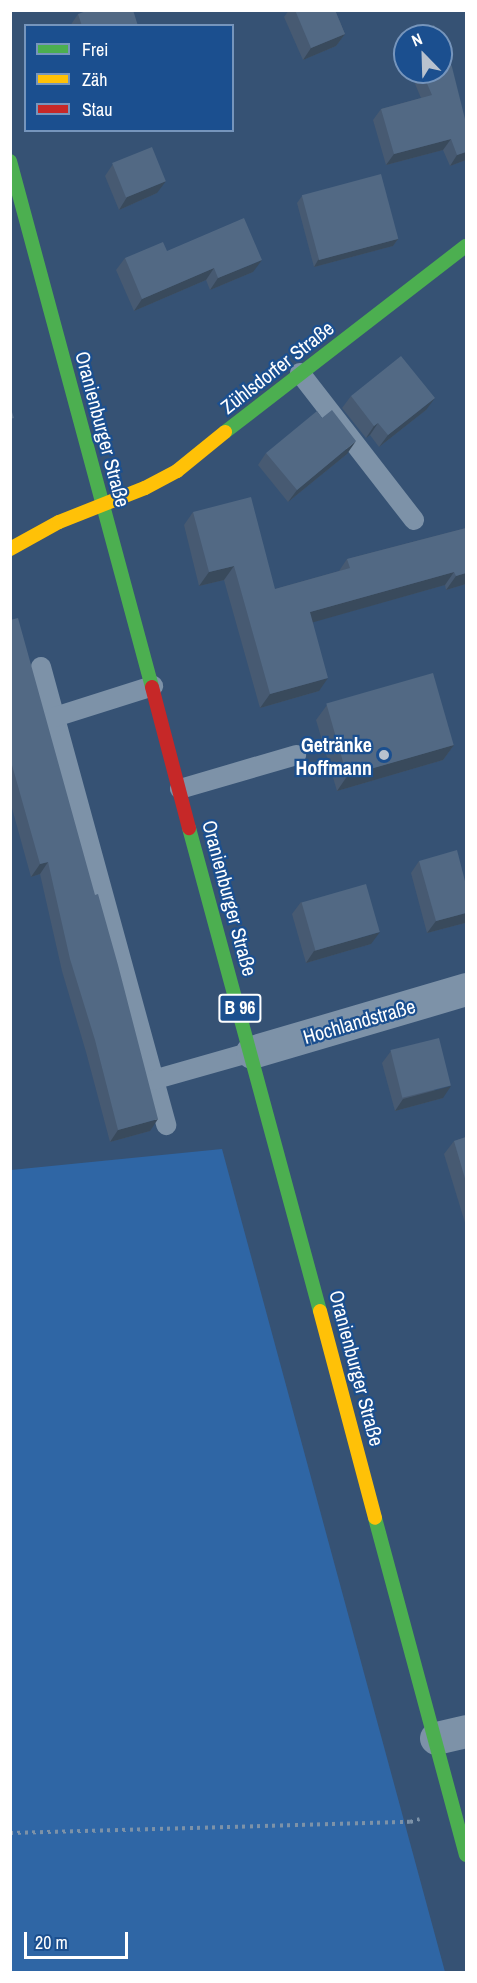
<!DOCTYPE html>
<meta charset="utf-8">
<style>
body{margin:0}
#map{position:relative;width:477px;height:1983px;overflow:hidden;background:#365274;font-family:"Archivo Narrow",sans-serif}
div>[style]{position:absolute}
.green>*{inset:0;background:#2f66a5}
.path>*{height:4px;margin-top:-2px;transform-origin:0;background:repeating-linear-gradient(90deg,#7d92a8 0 3px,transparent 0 7.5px)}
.lane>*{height:20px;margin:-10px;padding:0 10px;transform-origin:10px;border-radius:10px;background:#7d92a8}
.street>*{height:33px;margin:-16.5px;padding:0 16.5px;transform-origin:16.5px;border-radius:16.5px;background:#7d92a8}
.fast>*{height:14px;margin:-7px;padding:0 7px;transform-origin:7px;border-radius:7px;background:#4caf50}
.slow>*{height:14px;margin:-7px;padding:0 7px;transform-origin:7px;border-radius:7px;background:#ffc107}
.jam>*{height:14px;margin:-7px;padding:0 7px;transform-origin:7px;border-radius:7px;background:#c62828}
.wall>*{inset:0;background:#475a72}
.shaded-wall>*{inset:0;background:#394a5c}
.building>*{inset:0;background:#526984;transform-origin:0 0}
.dots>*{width:16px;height:16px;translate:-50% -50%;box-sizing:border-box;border:3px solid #1b4f8f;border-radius:50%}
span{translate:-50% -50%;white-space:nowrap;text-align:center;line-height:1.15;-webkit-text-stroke:4.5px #1b4f8f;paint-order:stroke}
.shield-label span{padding:2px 4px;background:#1b4f8f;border:2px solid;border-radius:4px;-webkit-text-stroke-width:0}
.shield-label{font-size:18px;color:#fff;font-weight:700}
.street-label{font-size:20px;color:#fff}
.poi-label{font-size:20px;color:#fff;font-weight:700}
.right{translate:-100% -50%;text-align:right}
.frame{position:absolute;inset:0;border:12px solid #fff;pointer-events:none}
.legend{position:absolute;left:24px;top:24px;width:210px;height:108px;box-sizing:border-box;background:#1b4f8f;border:2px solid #7695bc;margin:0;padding:8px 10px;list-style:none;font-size:18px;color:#fff}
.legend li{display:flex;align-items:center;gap:12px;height:30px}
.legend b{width:30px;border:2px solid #7695bc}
.north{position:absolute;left:393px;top:24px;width:60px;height:60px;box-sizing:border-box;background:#1b4f8f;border:2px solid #7695bc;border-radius:50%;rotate:337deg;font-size:16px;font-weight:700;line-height:24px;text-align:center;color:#fff}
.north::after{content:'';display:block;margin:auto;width:21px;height:27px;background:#b9c2ce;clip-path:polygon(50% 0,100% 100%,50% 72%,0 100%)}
.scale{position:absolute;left:24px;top:1932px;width:104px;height:27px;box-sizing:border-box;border:3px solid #fff;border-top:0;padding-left:8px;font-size:18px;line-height:21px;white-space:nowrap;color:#fff;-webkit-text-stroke:4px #1b4f8f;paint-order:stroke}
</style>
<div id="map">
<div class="green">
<i style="clip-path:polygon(222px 1149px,445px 1972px,11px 1972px,11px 1170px)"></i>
</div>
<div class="path">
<i style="left:10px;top:1833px;width:400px;rotate:-1.6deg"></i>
<i style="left:410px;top:1822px;width:10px;rotate:-17deg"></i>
</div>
<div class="lane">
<i style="left:300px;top:373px;width:186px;rotate:52.2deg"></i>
<i style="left:41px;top:667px;width:475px;rotate:74.7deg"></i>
<i style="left:55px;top:717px;width:103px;rotate:-17.6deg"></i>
<i style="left:180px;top:789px;width:121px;rotate:-16.3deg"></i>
<i style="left:153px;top:1080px;width:103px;rotate:-15.8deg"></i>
</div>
<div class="street">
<i style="left:252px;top:1052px;width:223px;rotate:-16.4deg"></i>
<i style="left:436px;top:1738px;width:31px;rotate:-13deg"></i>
</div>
<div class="fast">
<i style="left:10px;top:161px;width:545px;rotate:74.89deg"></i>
<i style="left:225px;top:432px;width:304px;rotate:-37.7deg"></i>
<i style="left:189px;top:828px;width:500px;rotate:74.83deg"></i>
<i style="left:375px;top:1518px;width:349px;rotate:74.9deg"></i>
</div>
<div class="slow">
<i style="left:10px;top:549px;width:56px;rotate:-28.9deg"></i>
<i style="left:59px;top:522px;width:92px;rotate:-21.6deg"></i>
<i style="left:145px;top:488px;width:36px;rotate:-28deg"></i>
<i style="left:177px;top:471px;width:62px;rotate:-39.1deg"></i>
<i style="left:320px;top:1311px;width:214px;rotate:75.1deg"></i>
</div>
<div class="jam">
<i style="left:152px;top:687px;width:146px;rotate:75.3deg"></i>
</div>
<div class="wall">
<i style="clip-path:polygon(289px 10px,335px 10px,345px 34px,336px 46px,303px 60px,284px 17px)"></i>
<i style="clip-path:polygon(78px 14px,138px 26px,70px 26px)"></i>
<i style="clip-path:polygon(405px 40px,405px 61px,400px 48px)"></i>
<i style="clip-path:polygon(410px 72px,441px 72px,466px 160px,450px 166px,443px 150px,386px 165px,373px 120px,381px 109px,421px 98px)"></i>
<i style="clip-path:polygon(113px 164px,157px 193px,119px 210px,105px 176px)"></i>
<i style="clip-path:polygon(302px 196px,398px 239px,393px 246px,314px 267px,297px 203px)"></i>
<i style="clip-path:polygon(167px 251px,253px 272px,210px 290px,206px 280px,134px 311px,116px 270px,125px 258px)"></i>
<i style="clip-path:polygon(351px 396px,426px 410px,379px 447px,370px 435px,366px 438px,342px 408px)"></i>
<i style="clip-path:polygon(266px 453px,347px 454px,288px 502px,258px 465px)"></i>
<i style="clip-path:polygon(193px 512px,275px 589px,339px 571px,347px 559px,466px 528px,466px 584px,446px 590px,445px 585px,313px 622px,319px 691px,260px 708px,224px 580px,199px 586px,184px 525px)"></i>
<i style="clip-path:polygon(10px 620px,150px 1131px,110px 1142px,86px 1052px,62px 971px,40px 874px,31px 877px,10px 801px)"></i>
<i style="clip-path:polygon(327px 705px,454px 745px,443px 760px,337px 791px,316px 720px)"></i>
<i style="clip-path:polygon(419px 861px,465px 923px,427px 933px,411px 873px)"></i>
<i style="clip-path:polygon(301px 902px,371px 944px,306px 963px,292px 914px)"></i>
<i style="clip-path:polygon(391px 1051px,443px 1098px,395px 1111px,382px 1063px)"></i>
<i style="clip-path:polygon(466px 1137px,466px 1226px,444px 1154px,454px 1141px)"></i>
</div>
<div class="shaded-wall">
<i style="clip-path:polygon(345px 34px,336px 46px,303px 60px,311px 48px)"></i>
<i style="clip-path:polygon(451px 139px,443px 150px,386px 165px,394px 154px)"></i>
<i style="clip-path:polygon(466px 152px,466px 160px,450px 166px,457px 155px)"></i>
<i style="clip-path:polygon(166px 181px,157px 193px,119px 210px,127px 197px)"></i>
<i style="clip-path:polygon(398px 239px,393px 246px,314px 267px,318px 260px)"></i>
<i style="clip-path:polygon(262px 260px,253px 272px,210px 290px,218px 278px)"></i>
<i style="clip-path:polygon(214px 268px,206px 280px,134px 311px,142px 299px)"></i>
<i style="clip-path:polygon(435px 398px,426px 410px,379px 447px,388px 435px)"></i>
<i style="clip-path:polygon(378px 423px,370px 435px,366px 438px,374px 426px)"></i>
<i style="clip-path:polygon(356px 441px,347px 454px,288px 502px,297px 490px)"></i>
<i style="clip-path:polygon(234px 566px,224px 580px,199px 586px,209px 572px)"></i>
<i style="clip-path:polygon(454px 572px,445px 585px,300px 626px,310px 612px)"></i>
<i style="clip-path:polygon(466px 573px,466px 584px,446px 590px,456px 576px)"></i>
<i style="clip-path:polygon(328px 678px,319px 691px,260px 708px,270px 694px)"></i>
<i style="clip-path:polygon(454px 745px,443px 760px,337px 791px,348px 775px)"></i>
<i style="clip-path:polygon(48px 862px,40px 874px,31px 877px,40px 864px)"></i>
<i style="clip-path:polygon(466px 913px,466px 921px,465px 923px,427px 933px,436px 921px)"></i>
<i style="clip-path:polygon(380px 932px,371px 944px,306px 963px,314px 951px)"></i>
<i style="clip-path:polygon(451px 1086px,443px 1098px,395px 1111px,403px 1099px)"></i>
<i style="clip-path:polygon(158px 1119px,150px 1131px,110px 1142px,118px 1130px)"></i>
</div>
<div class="building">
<i style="clip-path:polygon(89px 10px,133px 10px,138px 26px,82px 26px,78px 14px)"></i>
<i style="clip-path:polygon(295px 10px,335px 10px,345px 34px,311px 48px)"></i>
<i style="clip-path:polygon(434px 25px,438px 36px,409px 36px)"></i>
<i style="clip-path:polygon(441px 42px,452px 67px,466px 123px,466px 152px,457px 155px,451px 139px,394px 154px,381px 109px,432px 95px,422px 72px,441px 72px)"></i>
<i style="left:152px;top:147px;width:37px;height:43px;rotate:68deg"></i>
<i style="left:381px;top:174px;width:67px;height:82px;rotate:75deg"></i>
<i style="clip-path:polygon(244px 218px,262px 260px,218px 278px,214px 268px,142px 299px,125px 258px,163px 242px,167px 251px)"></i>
<i style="clip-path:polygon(401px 356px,435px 398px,388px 435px,378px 423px,374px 426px,351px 396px)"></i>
<i style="clip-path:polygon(10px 406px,14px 418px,10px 419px)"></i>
<i style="clip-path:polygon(332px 410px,356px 441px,297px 490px,266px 453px,317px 411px,322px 418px)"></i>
<i style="clip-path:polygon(251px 497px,275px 589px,350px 568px,347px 559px,466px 528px,466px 573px,456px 576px,454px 572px,310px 612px,328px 678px,270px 694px,234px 566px,209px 572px,193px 512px)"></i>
<i style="clip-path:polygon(18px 618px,95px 895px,98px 894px,118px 965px,158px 1119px,118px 1130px,95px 1040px,70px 959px,48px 862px,40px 864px,10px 758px,10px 620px)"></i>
<i style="left:433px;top:673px;width:75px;height:111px;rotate:74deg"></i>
<i style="clip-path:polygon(457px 850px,466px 885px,466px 913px,436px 921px,419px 861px)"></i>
<i style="left:366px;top:884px;width:50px;height:67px;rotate:74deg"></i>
<i style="left:439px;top:1038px;width:49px;height:50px;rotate:76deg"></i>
<i style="clip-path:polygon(466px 1137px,466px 1182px,454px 1141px)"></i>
</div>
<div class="dots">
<i style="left:384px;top:755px;background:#b9c2ce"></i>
</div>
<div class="shield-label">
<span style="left:240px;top:1008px">B 96</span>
</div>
<div class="street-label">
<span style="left:277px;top:367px;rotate:-38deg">Zühlsdorfer Straße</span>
<span style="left:103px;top:429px;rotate:75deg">Oranienburger Straße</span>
<span style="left:230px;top:898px;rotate:75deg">Oranienburger Straße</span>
<span style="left:359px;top:1021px;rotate:-16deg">Hochlandstraße</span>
<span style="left:357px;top:1368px;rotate:75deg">Oranienburger Straße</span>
</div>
<div class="poi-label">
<span class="right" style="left:372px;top:756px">Getränke<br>Hoffmann</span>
</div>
<div class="frame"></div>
<ul class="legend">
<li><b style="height:8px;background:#4caf50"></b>Frei</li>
<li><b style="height:8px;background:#ffc107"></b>Zäh</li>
<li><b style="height:8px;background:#c62828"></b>Stau</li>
</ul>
<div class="north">N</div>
<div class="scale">20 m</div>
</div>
